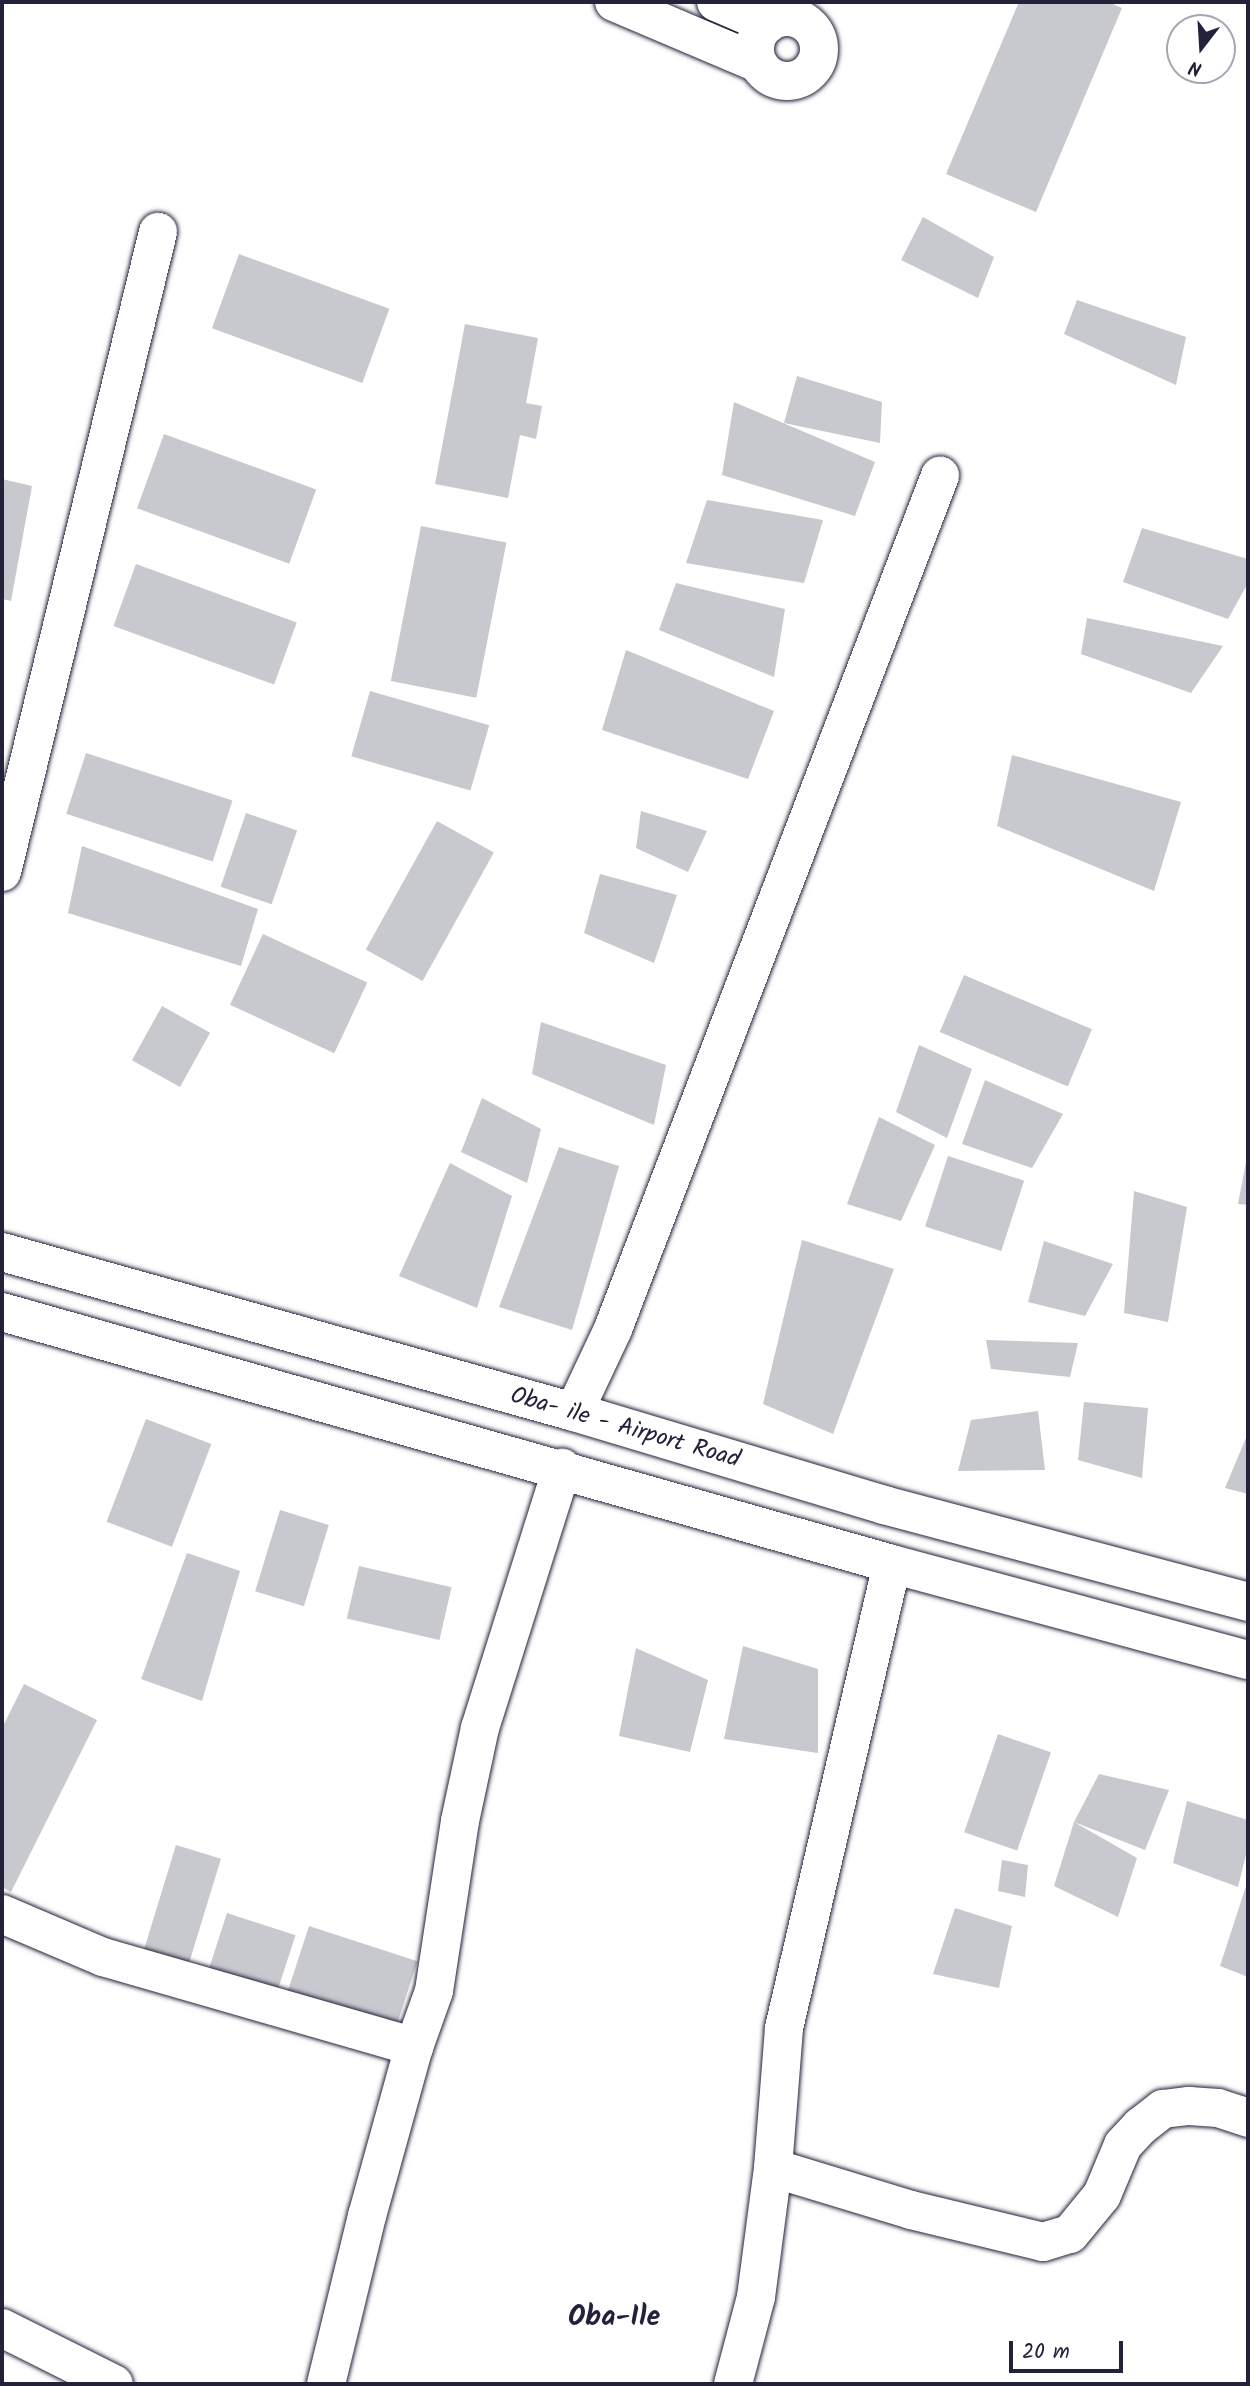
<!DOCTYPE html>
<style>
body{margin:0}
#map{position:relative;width:1250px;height:2386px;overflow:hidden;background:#fff;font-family:Kalam,sans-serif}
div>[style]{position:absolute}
.building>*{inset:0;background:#c8c8cf;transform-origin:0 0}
.roads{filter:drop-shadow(0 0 2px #22223b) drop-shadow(0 0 2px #22223b)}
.minor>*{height:38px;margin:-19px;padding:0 19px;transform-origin:19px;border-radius:19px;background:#fff}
.minor>.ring{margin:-19px;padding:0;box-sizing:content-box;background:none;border:38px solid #fff;border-radius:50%}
.major>*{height:38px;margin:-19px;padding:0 19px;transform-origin:19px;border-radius:19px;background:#fff}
span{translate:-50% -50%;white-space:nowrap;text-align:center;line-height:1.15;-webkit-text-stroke:6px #fff;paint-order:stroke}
.street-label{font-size:24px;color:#22223b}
.quarter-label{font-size:28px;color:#22223b;font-weight:700}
.frame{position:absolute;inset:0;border:4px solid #22223b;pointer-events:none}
.north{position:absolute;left:1166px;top:14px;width:70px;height:70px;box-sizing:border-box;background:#fff;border:2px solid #a7a7b1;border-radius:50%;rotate:197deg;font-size:19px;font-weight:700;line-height:28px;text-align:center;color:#22223b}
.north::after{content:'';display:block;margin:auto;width:24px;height:32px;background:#22223b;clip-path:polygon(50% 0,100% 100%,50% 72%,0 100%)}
.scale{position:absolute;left:1009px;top:2341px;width:114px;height:32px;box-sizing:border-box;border:4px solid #22223b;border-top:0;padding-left:9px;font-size:21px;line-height:24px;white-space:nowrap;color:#22223b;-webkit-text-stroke:5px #fff;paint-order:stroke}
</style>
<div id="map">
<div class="building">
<i style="clip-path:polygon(1019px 2px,1108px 2px,1122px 8px,1036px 212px,946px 174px)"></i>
<i style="clip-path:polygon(923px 217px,994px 257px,978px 298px,901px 260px)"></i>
<i style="left:239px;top:254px;width:160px;height:79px;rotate:20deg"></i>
<i style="clip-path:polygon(1077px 300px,1186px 337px,1176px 385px,1064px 334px)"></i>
<i style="clip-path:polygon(465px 324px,538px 338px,526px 403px,542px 406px,536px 439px,520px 435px,508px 498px,435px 484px)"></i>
<i style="clip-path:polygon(797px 376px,882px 402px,880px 443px,784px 423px)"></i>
<i style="clip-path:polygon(734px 402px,875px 462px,855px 516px,722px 475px)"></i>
<i style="left:164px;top:434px;width:162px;height:79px;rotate:20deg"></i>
<i style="clip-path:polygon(2px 479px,32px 486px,11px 601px,2px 599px)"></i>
<i style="clip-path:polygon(707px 500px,823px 520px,804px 583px,686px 563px)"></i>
<i style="left:421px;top:526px;width:87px;height:158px;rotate:11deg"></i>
<i style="clip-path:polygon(1142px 528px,1248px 559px,1248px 583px,1228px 619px,1123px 582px)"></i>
<i style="left:136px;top:564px;width:171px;height:66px;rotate:20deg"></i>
<i style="clip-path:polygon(676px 583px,785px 609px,774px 677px,659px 630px)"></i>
<i style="clip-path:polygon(1087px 618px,1223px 646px,1191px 693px,1081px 654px)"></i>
<i style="clip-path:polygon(626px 650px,774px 711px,748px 779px,602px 730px)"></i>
<i style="left:370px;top:691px;width:124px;height:68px;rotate:16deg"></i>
<i style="left:86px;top:753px;width:154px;height:64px;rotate:18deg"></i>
<i style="clip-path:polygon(1012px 755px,1181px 802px,1154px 891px,997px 826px)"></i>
<i style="clip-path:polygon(641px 811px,707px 831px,688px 872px,636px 848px)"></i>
<i style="left:246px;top:813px;width:54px;height:78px;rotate:19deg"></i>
<i style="left:437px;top:821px;width:65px;height:147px;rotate:29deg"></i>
<i style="clip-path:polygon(82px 846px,258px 909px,241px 966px,68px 913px)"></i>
<i style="clip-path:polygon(600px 874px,677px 895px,654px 963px,584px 933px)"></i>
<i style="left:263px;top:934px;width:115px;height:78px;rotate:25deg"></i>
<i style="left:964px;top:975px;width:139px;height:62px;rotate:23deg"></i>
<i style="left:162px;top:1006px;width:55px;height:62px;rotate:29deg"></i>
<i style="clip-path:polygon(541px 1022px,666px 1065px,654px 1125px,532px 1074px)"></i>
<i style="clip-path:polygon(919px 1045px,972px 1069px,947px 1138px,896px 1112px)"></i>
<i style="clip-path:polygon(985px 1080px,1063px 1114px,1032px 1168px,962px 1144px)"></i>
<i style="clip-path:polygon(482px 1098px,541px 1129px,527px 1183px,461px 1152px)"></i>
<i style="clip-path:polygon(879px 1117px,935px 1145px,901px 1221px,847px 1204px)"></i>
<i style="clip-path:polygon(559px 1147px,619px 1166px,572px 1330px,499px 1307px)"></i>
<i style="left:948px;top:1156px;width:80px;height:74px;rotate:18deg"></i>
<i style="clip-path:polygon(1247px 1157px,1248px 1158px,1248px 1205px,1238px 1204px)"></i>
<i style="clip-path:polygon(450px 1163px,512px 1196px,477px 1308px,399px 1276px)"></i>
<i style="clip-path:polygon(1134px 1191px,1187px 1207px,1168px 1322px,1124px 1313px)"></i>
<i style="clip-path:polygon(802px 1240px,894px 1269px,833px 1434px,763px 1404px)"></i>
<i style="clip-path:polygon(1044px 1241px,1113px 1264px,1085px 1316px,1028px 1302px)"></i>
<i style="clip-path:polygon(986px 1340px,1078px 1343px,1070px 1377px,991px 1369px)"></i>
<i style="clip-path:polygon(1084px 1402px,1148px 1408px,1142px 1478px,1078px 1460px)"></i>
<i style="clip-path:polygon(1038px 1411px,1045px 1470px,958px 1471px,971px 1420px)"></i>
<i style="left:146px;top:1419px;width:70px;height:110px;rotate:21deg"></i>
<i style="clip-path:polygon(1248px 1433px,1248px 1494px,1225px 1488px)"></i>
<i style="left:280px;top:1510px;width:51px;height:85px;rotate:17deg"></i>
<i style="clip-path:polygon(187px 1553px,240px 1571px,202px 1701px,141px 1679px)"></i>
<i style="left:359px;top:1566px;width:95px;height:54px;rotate:13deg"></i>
<i style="clip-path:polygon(743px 1646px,818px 1669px,818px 1753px,724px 1739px)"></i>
<i style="clip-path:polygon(636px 1648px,708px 1680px,690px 1752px,619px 1736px)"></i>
<i style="clip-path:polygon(24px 1684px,97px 1720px,11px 1892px,2px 1887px,2px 1728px)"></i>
<i style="left:998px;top:1734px;width:56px;height:104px;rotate:19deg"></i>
<i style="clip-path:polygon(1099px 1774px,1169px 1790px,1145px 1850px,1074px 1822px,1137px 1858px,1118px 1917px,1054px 1886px,1074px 1822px)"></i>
<i style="clip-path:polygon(1187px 1801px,1248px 1820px,1248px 1847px,1238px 1887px,1173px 1863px)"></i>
<i style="left:176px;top:1845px;width:47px;height:110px;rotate:17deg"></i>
<i style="clip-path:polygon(1002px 1860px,1028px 1865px,1025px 1897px,998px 1891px)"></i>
<i style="clip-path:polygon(1248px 1880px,1248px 1977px,1220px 1966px)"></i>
<i style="clip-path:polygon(955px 1908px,1012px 1926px,999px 1988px,933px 1974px)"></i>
<i style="left:227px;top:1913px;width:72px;height:63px;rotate:18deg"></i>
<i style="left:309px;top:1926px;width:114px;height:72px;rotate:18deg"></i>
</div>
<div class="roads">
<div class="minor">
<i style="left:614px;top:2px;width:156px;rotate:23deg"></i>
<i style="left:716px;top:2px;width:56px;rotate:23.3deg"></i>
<i class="ring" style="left:755px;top:17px;width:26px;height:26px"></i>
<i style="left:2px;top:872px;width:659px;rotate:-76.3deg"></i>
<i style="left:574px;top:1412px;width:92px;rotate:-64.8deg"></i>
<i style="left:613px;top:1329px;width:914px;rotate:-69.03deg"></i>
<i style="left:2px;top:1914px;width:110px;rotate:23.1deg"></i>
<i style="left:103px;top:1957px;width:324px;rotate:16.1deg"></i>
<i style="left:773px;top:2168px;width:144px;rotate:16.9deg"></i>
<i style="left:911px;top:2210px;width:136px;rotate:13.6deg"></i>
<i style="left:1043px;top:2242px;width:28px;rotate:-17deg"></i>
<i style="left:1070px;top:2234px;width:50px;rotate:-50.6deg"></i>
<i style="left:1102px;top:2195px;width:54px;rotate:-67.2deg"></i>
<i style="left:1123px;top:2145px;width:26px;rotate:-47deg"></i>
<i style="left:1141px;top:2126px;width:28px;rotate:-38deg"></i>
<i style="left:1163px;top:2109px;width:26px;rotate:-7deg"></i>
<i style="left:1189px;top:2106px;width:29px;rotate:4deg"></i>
<i style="left:1218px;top:2108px;width:32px;rotate:18deg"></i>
<i style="left:2px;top:2328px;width:125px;rotate:26.6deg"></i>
<i style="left:326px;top:2384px;width:173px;rotate:-76.3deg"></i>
<i style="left:367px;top:2216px;width:175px;rotate:-74.5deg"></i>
<i style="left:414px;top:2047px;width:59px;rotate:-70.3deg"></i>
<i style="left:434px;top:1991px;width:172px;rotate:-81.3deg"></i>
<i style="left:460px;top:1821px;width:95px;rotate:-77.9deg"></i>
<i style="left:480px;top:1728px;width:273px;rotate:-72.5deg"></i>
<i style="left:733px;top:2384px;width:90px;rotate:-75.2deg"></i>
<i style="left:756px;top:2297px;width:130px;rotate:-82.5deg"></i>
<i style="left:773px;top:2168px;width:140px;rotate:-85.5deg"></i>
<i style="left:784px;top:2028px;width:476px;rotate:-76.9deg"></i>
</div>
<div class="major">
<i style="left:2px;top:1252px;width:594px;rotate:15.63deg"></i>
<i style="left:574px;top:1412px;width:324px;rotate:16.7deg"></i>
<i style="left:884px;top:1505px;width:377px;rotate:14.9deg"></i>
<i style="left:2px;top:1312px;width:925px;rotate:15.81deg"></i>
<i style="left:892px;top:1564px;width:369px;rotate:15.1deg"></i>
</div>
</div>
<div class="street-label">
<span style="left:625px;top:1428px;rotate:16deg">Oba- ile - Airport Road</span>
</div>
<div class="quarter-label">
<span style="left:614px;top:2318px">Oba-Ile</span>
</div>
<div class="frame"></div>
<div class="north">N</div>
<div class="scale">20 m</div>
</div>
